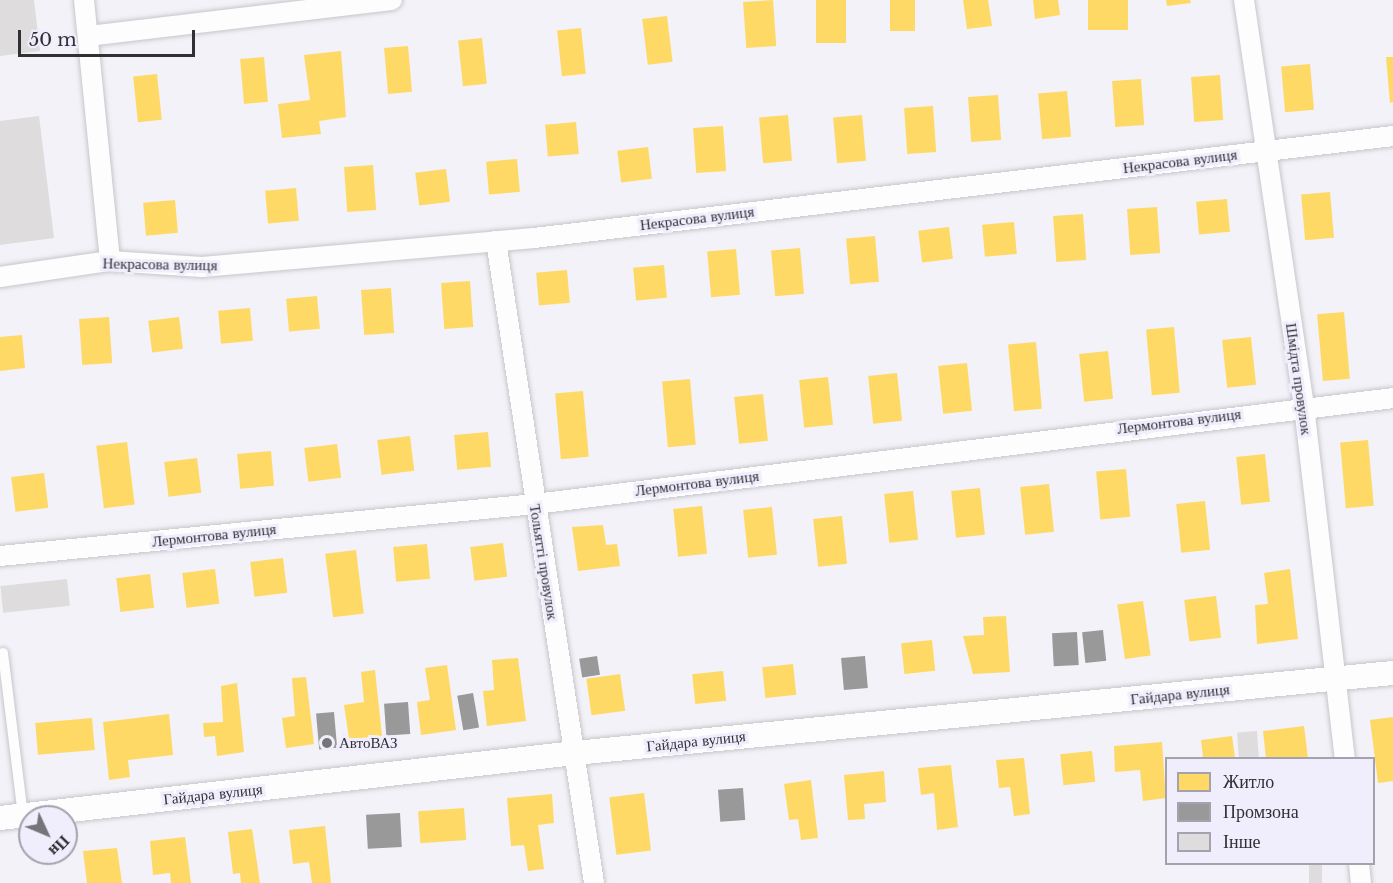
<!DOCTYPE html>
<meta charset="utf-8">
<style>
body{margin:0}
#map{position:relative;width:1393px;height:883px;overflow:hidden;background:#f2f2f8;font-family:"Libre Baskerville",serif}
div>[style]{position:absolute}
.homes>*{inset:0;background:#ffd966;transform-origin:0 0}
.industry>*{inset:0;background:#999;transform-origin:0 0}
.building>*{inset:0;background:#dedcdc;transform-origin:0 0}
.roads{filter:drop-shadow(0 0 2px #c7c6cb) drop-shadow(0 0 2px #c7c6cb)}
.service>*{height:10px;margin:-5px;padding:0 5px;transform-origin:5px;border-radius:5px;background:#fdfdfe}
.minor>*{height:20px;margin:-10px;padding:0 10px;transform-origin:10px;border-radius:10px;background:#fdfdfe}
.tertiary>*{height:24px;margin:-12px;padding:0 12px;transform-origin:12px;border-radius:12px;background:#fdfdfe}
.dots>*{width:16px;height:16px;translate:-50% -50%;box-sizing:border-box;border:3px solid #f0eefc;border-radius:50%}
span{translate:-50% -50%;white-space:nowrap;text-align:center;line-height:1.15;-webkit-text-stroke:6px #f0eefc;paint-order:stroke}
.street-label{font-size:15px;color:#313035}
.poi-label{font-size:15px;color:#313035}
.left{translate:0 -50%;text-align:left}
.legend{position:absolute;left:1165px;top:757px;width:210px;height:108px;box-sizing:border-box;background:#f0eefc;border:2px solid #a4a2ac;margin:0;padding:8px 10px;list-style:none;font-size:18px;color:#313035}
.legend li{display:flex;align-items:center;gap:12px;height:30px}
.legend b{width:30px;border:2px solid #a4a2ac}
.north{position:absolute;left:18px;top:805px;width:60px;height:60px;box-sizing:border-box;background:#f0eefc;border:2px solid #a4a2ac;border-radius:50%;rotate:134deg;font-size:16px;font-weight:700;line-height:24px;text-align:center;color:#313035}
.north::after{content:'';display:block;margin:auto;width:21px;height:27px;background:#757479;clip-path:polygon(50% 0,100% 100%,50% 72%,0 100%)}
.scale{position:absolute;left:18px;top:30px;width:177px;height:27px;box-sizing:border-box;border:3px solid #313035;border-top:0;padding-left:8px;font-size:18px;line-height:21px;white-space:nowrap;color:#313035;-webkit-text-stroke:4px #f0eefc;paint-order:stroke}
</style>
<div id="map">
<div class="homes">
<i style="left:773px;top:0;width:46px;height:30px;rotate:86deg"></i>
<i style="left:816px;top:0;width:30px;height:43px"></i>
<i style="left:890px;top:0;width:25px;height:31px"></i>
<i style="clip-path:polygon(963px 0,988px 0,992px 26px,967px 29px)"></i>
<i style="clip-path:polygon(1033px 0,1058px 0,1060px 15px,1035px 19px)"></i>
<i style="left:1088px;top:0;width:40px;height:30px"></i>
<i style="clip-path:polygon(1166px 0,1190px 0,1191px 3px,1167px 6px)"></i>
<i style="left:667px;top:16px;width:46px;height:25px;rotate:83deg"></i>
<i style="left:581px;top:28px;width:46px;height:24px;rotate:84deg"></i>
<i style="left:482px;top:38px;width:46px;height:24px;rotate:84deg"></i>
<i style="left:408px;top:46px;width:46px;height:24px;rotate:85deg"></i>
<i style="clip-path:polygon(341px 51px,346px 117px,319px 121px,321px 134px,282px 138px,278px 104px,310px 100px,304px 55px)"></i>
<i style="left:264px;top:57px;width:45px;height:24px;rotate:85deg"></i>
<i style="clip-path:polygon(1386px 57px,1393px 57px,1393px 102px,1390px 103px)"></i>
<i style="left:1310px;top:64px;width:46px;height:29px;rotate:85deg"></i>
<i style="left:157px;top:74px;width:46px;height:24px;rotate:84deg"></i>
<i style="left:1220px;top:75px;width:45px;height:29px;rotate:86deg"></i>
<i style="left:1141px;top:79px;width:46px;height:29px;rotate:86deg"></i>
<i style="left:1067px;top:91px;width:46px;height:29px;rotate:85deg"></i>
<i style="left:998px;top:95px;width:45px;height:30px;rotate:86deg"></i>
<i style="left:933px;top:106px;width:46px;height:29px;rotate:86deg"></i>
<i style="left:788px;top:115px;width:46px;height:29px;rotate:85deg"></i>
<i style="left:862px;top:115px;width:46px;height:29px;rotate:85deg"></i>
<i style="left:576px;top:122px;width:32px;height:31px;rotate:85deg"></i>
<i style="left:723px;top:126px;width:45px;height:30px;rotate:86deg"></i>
<i style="left:648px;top:147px;width:32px;height:31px;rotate:83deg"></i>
<i style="left:517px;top:159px;width:33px;height:31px;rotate:85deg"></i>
<i style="left:373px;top:165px;width:45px;height:29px;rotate:86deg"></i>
<i style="left:446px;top:169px;width:33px;height:31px;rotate:83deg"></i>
<i style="left:296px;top:188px;width:33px;height:31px;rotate:85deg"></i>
<i style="left:1330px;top:192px;width:46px;height:29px;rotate:85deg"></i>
<i style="left:1227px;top:199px;width:33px;height:31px;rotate:85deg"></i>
<i style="left:175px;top:200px;width:33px;height:32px;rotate:85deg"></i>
<i style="left:1157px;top:207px;width:46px;height:30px;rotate:86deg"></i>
<i style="left:1083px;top:214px;width:46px;height:30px;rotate:86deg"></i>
<i style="left:1014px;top:222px;width:32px;height:32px;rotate:85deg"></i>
<i style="left:949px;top:227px;width:32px;height:31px;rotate:83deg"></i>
<i style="left:875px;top:236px;width:46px;height:29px;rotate:85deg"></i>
<i style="left:800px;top:248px;width:46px;height:29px;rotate:85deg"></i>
<i style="left:736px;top:249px;width:46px;height:29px;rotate:85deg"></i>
<i style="left:664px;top:265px;width:33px;height:31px;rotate:85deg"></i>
<i style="left:567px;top:270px;width:33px;height:31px;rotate:85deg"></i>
<i style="left:470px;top:281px;width:46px;height:29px;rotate:86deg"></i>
<i style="left:391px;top:288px;width:45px;height:30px;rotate:86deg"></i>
<i style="left:317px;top:296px;width:33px;height:31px;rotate:85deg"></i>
<i style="left:250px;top:308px;width:33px;height:32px;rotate:85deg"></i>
<i style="left:1344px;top:312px;width:67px;height:27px;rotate:85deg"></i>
<i style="left:109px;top:317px;width:46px;height:30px;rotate:86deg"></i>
<i style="left:179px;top:317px;width:32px;height:31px;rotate:83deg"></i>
<i style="left:1174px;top:327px;width:66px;height:28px;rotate:85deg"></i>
<i style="clip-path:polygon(22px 335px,25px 368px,0 371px,0 337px)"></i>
<i style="left:1251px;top:337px;width:48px;height:29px;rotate:84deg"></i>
<i style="left:1036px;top:342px;width:67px;height:28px;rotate:85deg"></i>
<i style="left:1108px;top:351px;width:48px;height:29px;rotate:84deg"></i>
<i style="left:967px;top:363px;width:48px;height:29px;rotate:84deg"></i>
<i style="left:897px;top:373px;width:48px;height:29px;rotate:84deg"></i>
<i style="left:828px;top:377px;width:48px;height:29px;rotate:84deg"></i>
<i style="left:690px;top:379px;width:66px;height:28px;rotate:85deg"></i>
<i style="left:583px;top:391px;width:66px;height:28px;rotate:85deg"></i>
<i style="left:763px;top:394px;width:47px;height:29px;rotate:84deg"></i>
<i style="left:488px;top:432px;width:35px;height:34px;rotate:85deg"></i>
<i style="left:410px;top:436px;width:35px;height:33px;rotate:83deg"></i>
<i style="left:1368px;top:440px;width:66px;height:28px;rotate:85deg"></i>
<i style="left:127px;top:442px;width:63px;height:31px;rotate:83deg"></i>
<i style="left:337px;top:444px;width:34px;height:33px;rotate:83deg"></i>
<i style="left:271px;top:451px;width:35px;height:34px;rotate:85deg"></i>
<i style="left:1265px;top:454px;width:48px;height:29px;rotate:84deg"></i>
<i style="left:197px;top:458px;width:35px;height:33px;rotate:83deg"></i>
<i style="left:1126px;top:469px;width:48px;height:30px;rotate:85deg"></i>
<i style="left:44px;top:473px;width:35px;height:33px;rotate:83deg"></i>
<i style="left:1049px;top:484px;width:48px;height:29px;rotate:84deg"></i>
<i style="left:980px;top:488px;width:47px;height:29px;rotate:84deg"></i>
<i style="left:913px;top:491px;width:49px;height:29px;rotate:84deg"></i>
<i style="left:1205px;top:501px;width:49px;height:29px;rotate:84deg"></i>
<i style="left:702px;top:506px;width:48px;height:29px;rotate:84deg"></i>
<i style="left:772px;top:507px;width:48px;height:29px;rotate:84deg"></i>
<i style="left:842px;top:516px;width:48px;height:29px;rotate:84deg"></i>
<i style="clip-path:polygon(603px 525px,606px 545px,617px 544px,620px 566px,578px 571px,572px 527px)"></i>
<i style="left:503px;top:543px;width:34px;height:33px;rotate:83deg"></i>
<i style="left:427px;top:544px;width:35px;height:34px;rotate:85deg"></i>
<i style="left:356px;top:550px;width:64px;height:31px;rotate:83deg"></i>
<i style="left:283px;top:558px;width:35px;height:33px;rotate:83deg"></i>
<i style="left:215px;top:569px;width:35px;height:33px;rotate:83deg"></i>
<i style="clip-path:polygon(1290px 569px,1298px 639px,1257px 644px,1255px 605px,1268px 604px,1264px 573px)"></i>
<i style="left:150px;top:574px;width:34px;height:34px;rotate:83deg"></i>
<i style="left:1216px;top:596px;width:42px;height:32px;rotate:83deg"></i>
<i style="left:1143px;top:601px;width:55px;height:26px;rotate:82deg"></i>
<i style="clip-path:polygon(1006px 616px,1010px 672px,973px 674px,963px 636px,984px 635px,983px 617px)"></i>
<i style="left:932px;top:640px;width:31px;height:31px;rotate:84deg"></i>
<i style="clip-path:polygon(518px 658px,526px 721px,487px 726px,483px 691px,494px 690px,492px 660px)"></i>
<i style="left:793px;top:664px;width:31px;height:31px;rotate:84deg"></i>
<i style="clip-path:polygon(447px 665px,456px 730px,421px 735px,417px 702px,430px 700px,425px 668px)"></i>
<i style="clip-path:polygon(375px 670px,382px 736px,349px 739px,344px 705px,364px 702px,361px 672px)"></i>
<i style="left:723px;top:671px;width:30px;height:31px;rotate:84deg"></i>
<i style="left:620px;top:674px;width:37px;height:34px;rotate:82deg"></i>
<i style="clip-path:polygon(306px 677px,314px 744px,286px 748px,282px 718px,295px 716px,292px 678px)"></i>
<i style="clip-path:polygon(237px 683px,244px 752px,217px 756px,215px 736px,204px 737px,203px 723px,223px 722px,221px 686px)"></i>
<i style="clip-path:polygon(169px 714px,173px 755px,128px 760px,130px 777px,109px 780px,103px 722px)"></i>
<i style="clip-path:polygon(1393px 717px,1393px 781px,1378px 783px,1370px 720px)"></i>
<i style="left:92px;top:718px;width:32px;height:57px;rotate:85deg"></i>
<i style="clip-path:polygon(1304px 726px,1308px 758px,1266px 758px,1263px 731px)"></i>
<i style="clip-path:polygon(1232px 736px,1235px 758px,1203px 758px,1201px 740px)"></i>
<i style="clip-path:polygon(1162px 742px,1166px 798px,1143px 801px,1140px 770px,1115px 772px,1114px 746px)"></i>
<i style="left:1092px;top:751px;width:31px;height:32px;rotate:84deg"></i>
<i style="clip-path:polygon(1024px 758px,1030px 814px,1014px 816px,1010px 787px,999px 788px,996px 760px)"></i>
<i style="clip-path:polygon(951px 765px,958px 827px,937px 830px,934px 793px,921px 795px,918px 768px)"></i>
<i style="clip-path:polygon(884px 771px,886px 802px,864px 804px,865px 819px,848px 820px,844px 775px)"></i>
<i style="clip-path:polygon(811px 780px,818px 838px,801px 840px,798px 819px,789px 820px,784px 784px)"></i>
<i style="left:644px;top:793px;width:58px;height:35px;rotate:83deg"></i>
<i style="clip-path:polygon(552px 794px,554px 823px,538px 825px,544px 869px,528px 871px,524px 845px,511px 846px,507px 798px)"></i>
<i style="left:464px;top:808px;width:32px;height:46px;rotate:86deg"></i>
<i style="clip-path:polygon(325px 826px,331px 883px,312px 883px,309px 862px,293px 864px,289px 830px)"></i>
<i style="clip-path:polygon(252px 829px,260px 883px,241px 883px,240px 873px,233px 874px,228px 832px)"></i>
<i style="clip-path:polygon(185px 837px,191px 883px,171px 883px,170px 873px,153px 875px,150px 841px)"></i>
<i style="clip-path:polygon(117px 848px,122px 883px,87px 883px,83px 851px)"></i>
</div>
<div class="industry">
<i style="left:1103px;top:630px;width:31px;height:21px;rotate:84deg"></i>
<i style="left:1077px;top:632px;width:33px;height:25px;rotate:87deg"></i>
<i style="left:597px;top:656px;width:19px;height:18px;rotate:81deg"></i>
<i style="left:865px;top:656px;width:32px;height:24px;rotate:85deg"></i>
<i style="left:473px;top:693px;width:35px;height:16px;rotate:80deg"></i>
<i style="left:408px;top:702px;width:32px;height:24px;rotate:86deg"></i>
<i style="left:334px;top:712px;width:36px;height:18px;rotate:85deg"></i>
<i style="left:743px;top:788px;width:32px;height:25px;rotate:86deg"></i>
<i style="left:400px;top:813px;width:34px;height:34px;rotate:87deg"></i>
</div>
<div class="building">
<i style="clip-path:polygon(0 0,34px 0,40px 51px,0 56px)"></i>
<i style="clip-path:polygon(39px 116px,54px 238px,0 245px,0 121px)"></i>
<i style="left:67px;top:579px;width:27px;height:67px;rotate:84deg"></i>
<i style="left:1257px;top:731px;width:27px;height:20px;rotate:86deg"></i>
<i style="left:1309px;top:864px;width:13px;height:19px"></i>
</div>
<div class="roads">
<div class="service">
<i style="left:3px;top:653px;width:163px;rotate:83deg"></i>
</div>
<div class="minor">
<i style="left:84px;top:0;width:262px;rotate:84.3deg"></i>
<i style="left:1244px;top:0;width:410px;rotate:81.6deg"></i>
<i style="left:1304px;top:406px;width:354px;rotate:83.4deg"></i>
<i style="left:89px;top:36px;width:305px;rotate:-6.8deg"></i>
<i style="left:496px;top:241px;width:649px;rotate:81.32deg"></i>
<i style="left:0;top:277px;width:111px;rotate:-8.3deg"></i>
<i style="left:110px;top:261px;width:92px;rotate:3.7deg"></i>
<i style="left:202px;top:267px;width:333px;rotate:-5deg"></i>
<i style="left:534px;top:238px;width:865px;rotate:-6.77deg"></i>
<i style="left:0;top:556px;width:538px;rotate:-5.55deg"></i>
<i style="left:535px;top:504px;width:865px;rotate:-7.04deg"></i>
<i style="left:1359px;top:864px;width:19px;rotate:84deg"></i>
</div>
<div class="tertiary">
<i style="left:0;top:818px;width:579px;rotate:-6.45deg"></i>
<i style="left:575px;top:753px;width:822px;rotate:-5.59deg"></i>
</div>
</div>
<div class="dots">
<i style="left:327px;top:743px;background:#757479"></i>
</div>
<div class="street-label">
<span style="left:1180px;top:161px;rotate:-7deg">Некрасова вулиця</span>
<span style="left:697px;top:218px;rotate:-7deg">Некрасова вулиця</span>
<span style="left:160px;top:264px;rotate:1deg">Некрасова вулиця</span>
<span style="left:1299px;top:379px;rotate:82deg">Шмідта провулок</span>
<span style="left:1179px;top:421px;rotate:-7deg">Лермонтова вулиця</span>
<span style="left:697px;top:483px;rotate:-7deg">Лермонтова вулиця</span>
<span style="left:214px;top:535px;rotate:-6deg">Лермонтова вулиця</span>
<span style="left:544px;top:562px;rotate:81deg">Тольятті провулок</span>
<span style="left:1180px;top:694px;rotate:-6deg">Гайдара вулиця</span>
<span style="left:696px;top:741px;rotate:-6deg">Гайдара вулиця</span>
<span style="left:213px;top:794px;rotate:-6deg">Гайдара вулиця</span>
</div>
<div class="poi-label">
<span class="left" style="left:339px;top:743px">АвтоВАЗ</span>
</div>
<ul class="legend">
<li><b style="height:16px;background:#ffd966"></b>Житло</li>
<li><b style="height:16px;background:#999"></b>Промзона</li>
<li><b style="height:16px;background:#dedcdc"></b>Інше</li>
</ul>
<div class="north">Пн</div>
<div class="scale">50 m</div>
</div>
